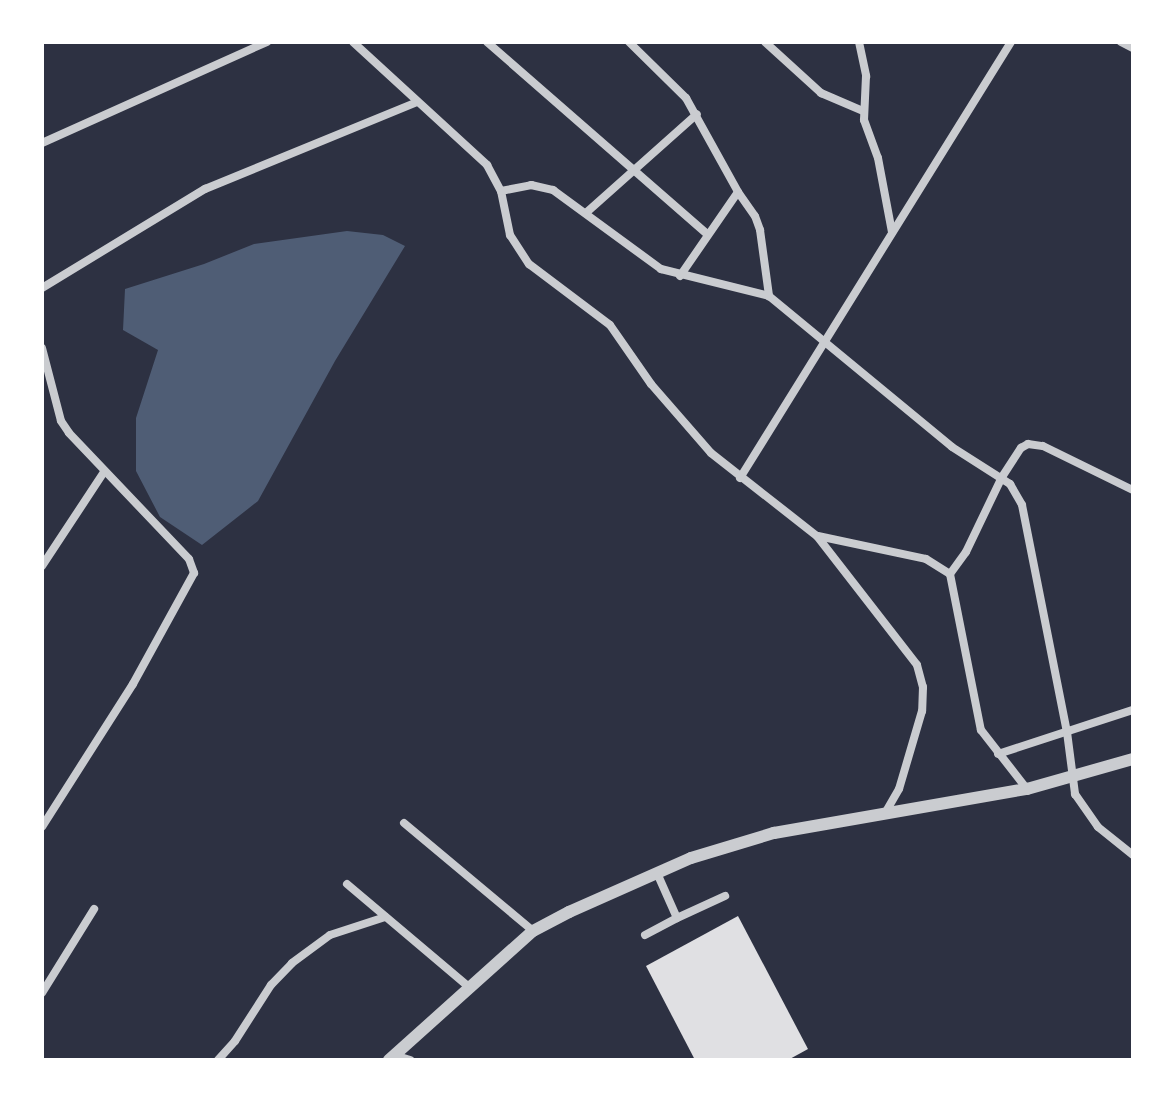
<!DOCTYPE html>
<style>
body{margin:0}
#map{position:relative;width:1175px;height:1102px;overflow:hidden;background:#2d3142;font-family:Helvetica,sans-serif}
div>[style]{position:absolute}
.water>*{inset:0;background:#4f5d75}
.building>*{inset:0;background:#e0e0e3}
.minor>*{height:8px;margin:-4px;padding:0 4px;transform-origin:4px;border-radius:4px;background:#caccd0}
.tertiary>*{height:12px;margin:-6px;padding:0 6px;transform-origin:6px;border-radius:6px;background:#caccd0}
span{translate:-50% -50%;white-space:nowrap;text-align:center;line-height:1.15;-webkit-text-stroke:8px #fff;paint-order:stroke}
.frame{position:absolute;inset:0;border:44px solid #fff;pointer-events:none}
</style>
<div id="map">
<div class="water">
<i style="clip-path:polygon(347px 231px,383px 235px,405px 246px,335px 361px,258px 501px,202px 545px,160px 517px,136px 471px,136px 418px,158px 350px,123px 330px,125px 289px,204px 264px,254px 244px)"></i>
</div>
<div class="building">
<i style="clip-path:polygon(738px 916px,808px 1049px,788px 1060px,695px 1060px,646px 966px)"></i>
</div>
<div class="minor">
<i style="left:353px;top:42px;width:182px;rotate:42.5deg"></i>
<i style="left:487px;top:165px;width:30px;rotate:62deg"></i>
<i style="left:501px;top:191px;width:45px;rotate:78.4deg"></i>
<i style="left:510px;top:235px;width:35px;rotate:57deg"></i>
<i style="left:529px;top:264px;width:101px;rotate:37deg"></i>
<i style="left:610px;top:325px;width:72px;rotate:55.2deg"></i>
<i style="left:651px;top:384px;width:91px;rotate:49deg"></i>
<i style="left:711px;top:453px;width:135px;rotate:38.1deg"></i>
<i style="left:817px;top:536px;width:163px;rotate:52.2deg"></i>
<i style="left:917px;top:665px;width:23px;rotate:75deg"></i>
<i style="left:923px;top:687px;width:24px;rotate:92deg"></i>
<i style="left:922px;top:711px;width:81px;rotate:106.4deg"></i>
<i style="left:899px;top:789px;width:28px;rotate:120deg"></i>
<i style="left:487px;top:42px;width:293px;rotate:41.1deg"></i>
<i style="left:629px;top:42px;width:80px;rotate:44.5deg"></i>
<i style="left:686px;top:98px;width:107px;rotate:61deg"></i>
<i style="left:738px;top:192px;width:29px;rotate:55deg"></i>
<i style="left:755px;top:216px;width:15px;rotate:70deg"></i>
<i style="left:760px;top:230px;width:67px;rotate:82.2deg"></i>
<i style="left:765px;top:42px;width:76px;rotate:42.3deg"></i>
<i style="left:821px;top:93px;width:46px;rotate:23.2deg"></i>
<i style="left:859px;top:42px;width:35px;rotate:78deg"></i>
<i style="left:866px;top:76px;width:44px;rotate:92.6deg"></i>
<i style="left:864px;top:120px;width:40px;rotate:69.8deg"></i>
<i style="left:878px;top:158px;width:75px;rotate:79.3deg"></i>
<i style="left:1121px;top:42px;width:13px;rotate:27deg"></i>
<i style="left:42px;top:143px;width:247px;rotate:-24.2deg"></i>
<i style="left:501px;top:191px;width:31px;rotate:-11deg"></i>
<i style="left:531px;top:185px;width:23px;rotate:13deg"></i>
<i style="left:553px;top:190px;width:134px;rotate:36.2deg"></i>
<i style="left:661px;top:269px;width:111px;rotate:14deg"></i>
<i style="left:769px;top:296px;width:237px;rotate:39.5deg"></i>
<i style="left:952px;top:447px;width:69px;rotate:32.5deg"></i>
<i style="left:1010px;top:484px;width:24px;rotate:60deg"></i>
<i style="left:1022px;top:505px;width:231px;rotate:78.8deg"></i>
<i style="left:1067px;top:732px;width:63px;rotate:82.6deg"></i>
<i style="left:1075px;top:794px;width:40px;rotate:55.1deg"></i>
<i style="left:1098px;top:827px;width:45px;rotate:38.7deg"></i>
<i style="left:587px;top:212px;width:147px;rotate:-41.7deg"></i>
<i style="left:680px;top:276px;width:102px;rotate:-55.4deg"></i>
<i style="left:42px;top:288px;width:191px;rotate:-31.3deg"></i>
<i style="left:205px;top:189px;width:229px;rotate:-22.3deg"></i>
<i style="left:42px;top:348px;width:75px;rotate:75.4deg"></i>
<i style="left:61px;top:421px;width:14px;rotate:56deg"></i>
<i style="left:69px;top:433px;width:174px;rotate:46.4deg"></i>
<i style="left:189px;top:559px;width:15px;rotate:70deg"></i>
<i style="left:194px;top:573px;width:127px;rotate:118.8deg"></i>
<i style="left:133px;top:684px;width:169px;rotate:122.5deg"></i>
<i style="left:740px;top:478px;width:513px;rotate:-58.14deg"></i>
<i style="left:818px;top:536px;width:110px;rotate:12deg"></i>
<i style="left:926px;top:559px;width:28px;rotate:32deg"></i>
<i style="left:950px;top:574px;width:159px;rotate:78.8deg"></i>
<i style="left:981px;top:730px;width:75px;rotate:52.1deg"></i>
<i style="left:42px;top:566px;width:113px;rotate:-56.6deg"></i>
<i style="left:950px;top:574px;width:27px;rotate:-54deg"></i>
<i style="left:966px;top:552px;width:83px;rotate:-64.4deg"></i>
<i style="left:1002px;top:477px;width:35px;rotate:-57deg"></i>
<i style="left:1021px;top:448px;width:8px;rotate:-30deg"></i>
<i style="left:1028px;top:444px;width:15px;rotate:8deg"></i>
<i style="left:1043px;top:446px;width:100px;rotate:26.1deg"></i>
<i style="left:998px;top:754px;width:142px;rotate:-18.1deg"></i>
<i style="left:404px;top:823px;width:168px;rotate:39.9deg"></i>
<i style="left:657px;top:873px;width:49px;rotate:66deg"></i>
<i style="left:677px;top:918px;width:53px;rotate:-24.6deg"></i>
<i style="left:347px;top:884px;width:161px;rotate:40.2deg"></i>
<i style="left:645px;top:935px;width:36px;rotate:-28deg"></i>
<i style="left:42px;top:993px;width:99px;rotate:-58.2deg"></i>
<i style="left:394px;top:1055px;width:17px;rotate:17deg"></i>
<i style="left:218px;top:1060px;width:25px;rotate:-48deg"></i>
<i style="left:235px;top:1041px;width:67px;rotate:-57.3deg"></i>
<i style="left:271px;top:985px;width:30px;rotate:-46deg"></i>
<i style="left:292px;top:963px;width:47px;rotate:-36.4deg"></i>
<i style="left:330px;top:935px;width:58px;rotate:-18.1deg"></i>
</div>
<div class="tertiary">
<i style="left:389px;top:1060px;width:193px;rotate:-41.9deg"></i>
<i style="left:533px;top:931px;width:41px;rotate:-27.8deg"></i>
<i style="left:569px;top:912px;width:133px;rotate:-23.9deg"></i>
<i style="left:691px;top:858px;width:87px;rotate:-16.8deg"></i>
<i style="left:774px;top:833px;width:257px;rotate:-9.9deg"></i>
<i style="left:1027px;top:789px;width:110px;rotate:-15.8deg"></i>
</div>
<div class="frame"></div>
</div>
